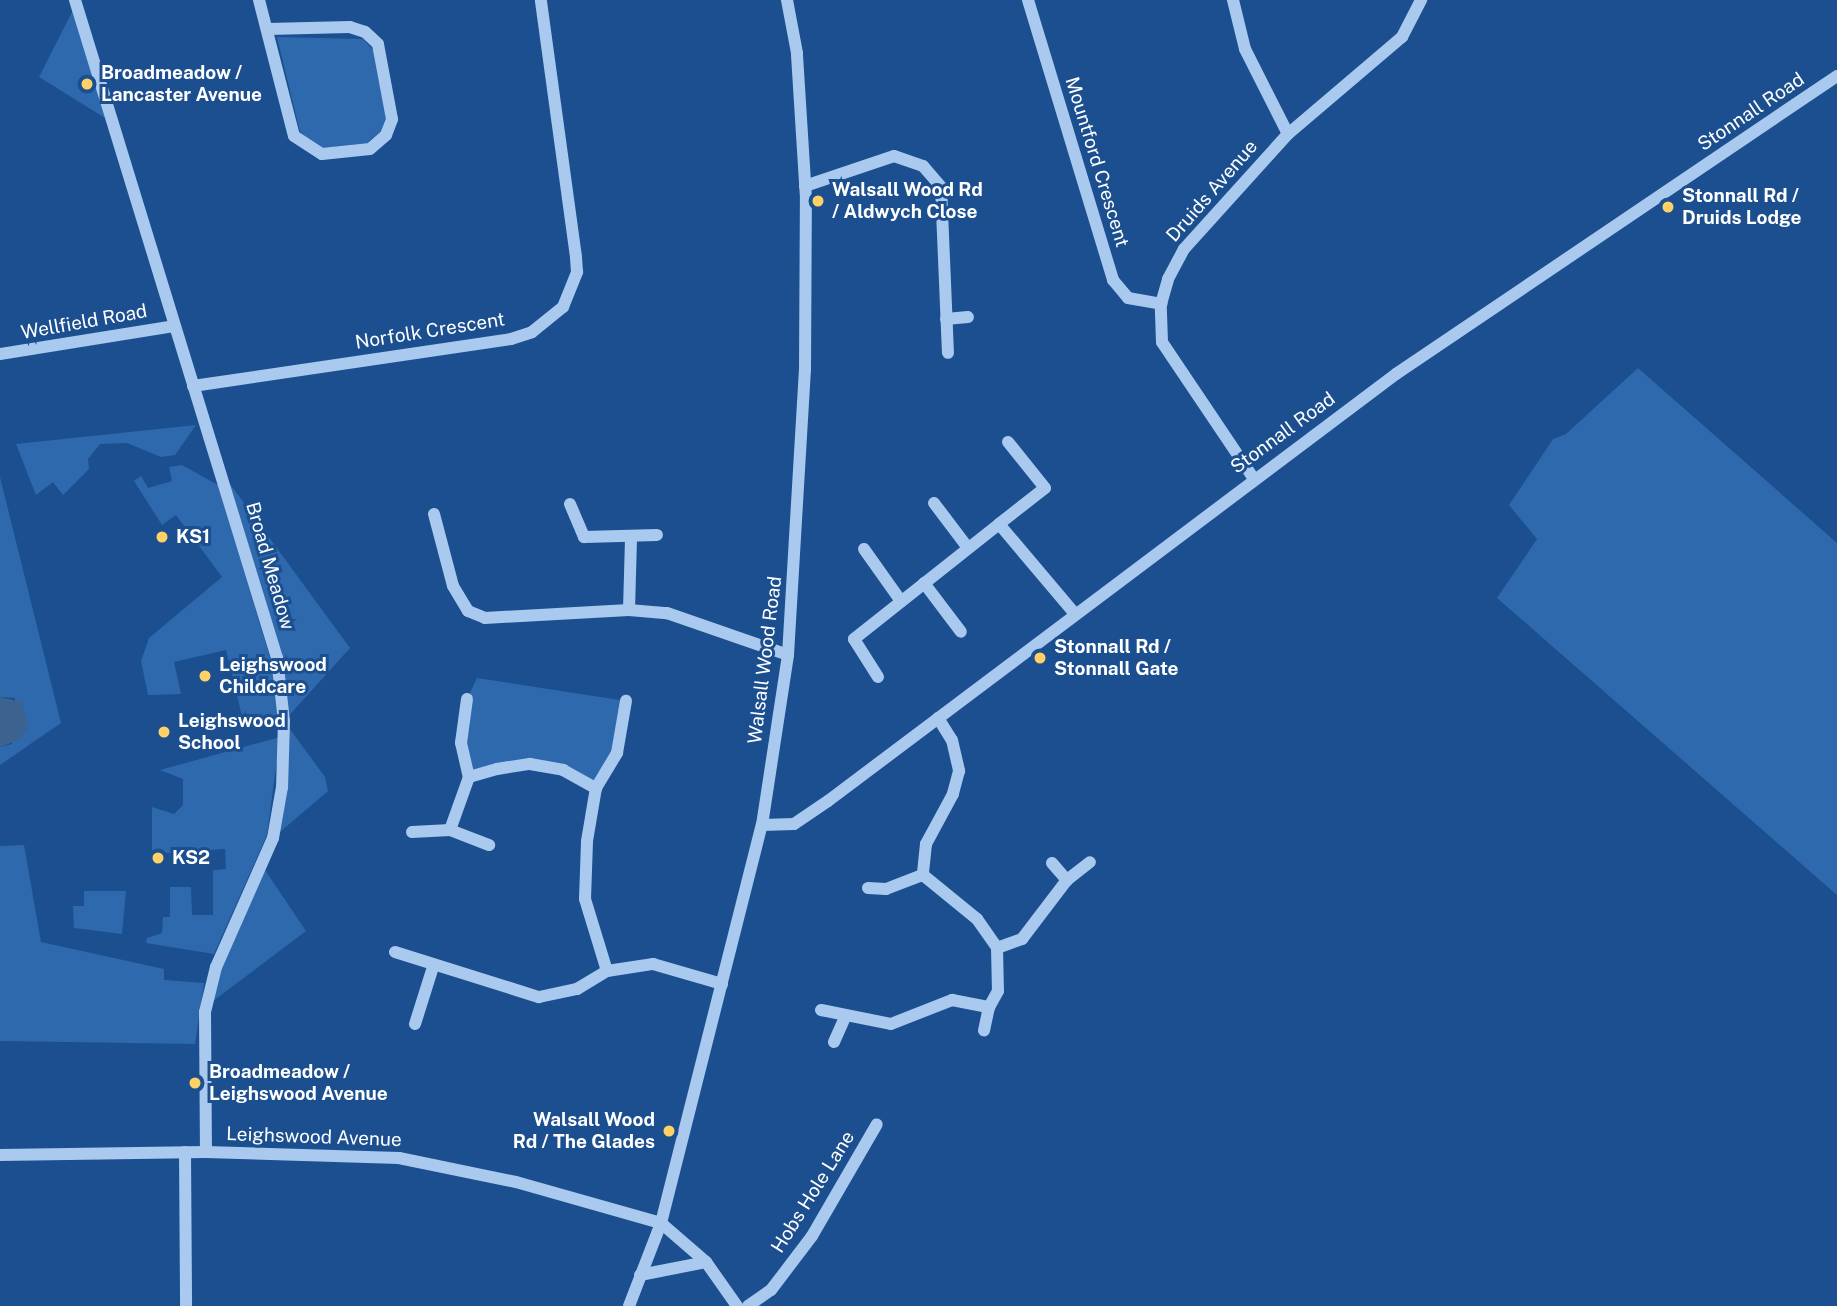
<!DOCTYPE html>
<style>
body{margin:0}
#map{position:relative;width:1837px;height:1306px;overflow:hidden;background:#1b4f8f;font-family:"Public Sans",sans-serif}
div>[style]{position:absolute}
.green>*{inset:0;background:#2e69ad}
.water>*{inset:0;background:#3c6290}
.minor>*{height:12px;margin:-6px;padding:0 6px;transform-origin:6px;border-radius:6px;background:#a9c9ee}
.dots>*{width:19px;height:19px;translate:-50% -50%;box-sizing:border-box;border:4px solid #1b4f8f;border-radius:50%}
span{translate:-50% -50%;white-space:nowrap;text-align:center;line-height:1.15;-webkit-text-stroke:6px #1b4f8f;paint-order:stroke}
.poi-label{font-size:19px;color:#fff;font-weight:700}
.left{translate:0 -50%;text-align:left}
.right{translate:-100% -50%;text-align:right}
.street-label{font-size:19px;color:#fff}
</style>
<div id="map">
<div class="green">
<i style="clip-path:polygon(74px 8px,105px 118px,39px 77px)"></i>
<i style="clip-path:polygon(277px 37px,363px 39px,374px 51px,386px 117px,381px 131px,367px 143px,324px 148px,311px 142px,300px 132px)"></i>
<i style="clip-path:polygon(1638px 368px,1837px 543px,1837px 895px,1497px 598px,1537px 539px,1509px 505px,1553px 439px,1566px 434px)"></i>
<i style="clip-path:polygon(196px 425px,175px 455px,161px 457px,127px 443px,100px 444px,88px 459px,89px 469px,63px 495px,53px 482px,36px 495px,16px 444px)"></i>
<i style="clip-path:polygon(182px 465px,218px 485px,271px 661px,279px 716px,242px 716px,226px 650px,174px 662px,181px 694px,148px 695px,141px 661px,149px 638px,222px 577px,176px 515px,162px 525px,134px 481px,141px 476px,148px 488px,172px 481px,169px 467px)"></i>
<i style="clip-path:polygon(222px 473px,350px 648px,284px 721px,325px 777px,328px 791px,273px 838px,282px 787px,277px 658px)"></i>
<i style="clip-path:polygon(0 477px,61px 723px,0 765px,0 747px,12px 744px,15px 698px,0 697px)"></i>
<i style="clip-path:polygon(477px 678px,626px 701px,617px 753px,596px 788px,530px 764px,469px 777px,464px 763px,467px 699px)"></i>
<i style="clip-path:polygon(280px 737px,267px 835px,214px 954px,146px 943px,147px 938px,162px 933px,163px 917px,170px 917px,170px 887px,191px 887px,192px 915px,213px 915px,213px 870px,226px 869px,225px 849px,152px 854px,152px 807px,174px 814px,183px 805px,183px 779px,160px 770px)"></i>
<i style="clip-path:polygon(24px 845px,41px 942px,164px 969px,164px 980px,204px 983px,195px 1044px,0 1041px,0 846px)"></i>
<i style="clip-path:polygon(265px 870px,306px 931px,213px 1001px,219px 971px)"></i>
<i style="clip-path:polygon(84px 891px,126px 891px,122px 934px,74px 928px,73px 906px,84px 906px)"></i>
</div>
<div class="water">
<i style="clip-path:polygon(0 697px,22px 702px,28px 727px,21px 739px,0 747px)"></i>
</div>
<div class="minor">
<i style="left:75px;top:0;width:688px;rotate:72.93deg"></i>
<i style="left:277px;top:658px;width:63px;rotate:83.7deg"></i>
<i style="left:284px;top:721px;width:66px;rotate:91.7deg"></i>
<i style="left:282px;top:787px;width:52px;rotate:100deg"></i>
<i style="left:273px;top:838px;width:141px;rotate:113.8deg"></i>
<i style="left:216px;top:967px;width:46px;rotate:103.7deg"></i>
<i style="left:205px;top:1012px;width:140px;rotate:89.6deg"></i>
<i style="left:259px;top:0;width:140px;rotate:75.6deg"></i>
<i style="left:294px;top:136px;width:33px;rotate:33deg"></i>
<i style="left:322px;top:154px;width:48px;rotate:-5.9deg"></i>
<i style="left:370px;top:149px;width:21px;rotate:-41deg"></i>
<i style="left:386px;top:135px;width:17px;rotate:-69deg"></i>
<i style="left:392px;top:119px;width:76px;rotate:-100.6deg"></i>
<i style="left:378px;top:44px;width:18px;rotate:-137deg"></i>
<i style="left:365px;top:32px;width:16px;rotate:-162deg"></i>
<i style="left:350px;top:27px;width:82px;rotate:178.6deg"></i>
<i style="left:1028px;top:0;width:293px;rotate:73.1deg"></i>
<i style="left:1113px;top:280px;width:23px;rotate:50deg"></i>
<i style="left:1128px;top:298px;width:34px;rotate:10deg"></i>
<i style="left:1233px;top:0;width:50px;rotate:76.2deg"></i>
<i style="left:1245px;top:49px;width:95px;rotate:63.2deg"></i>
<i style="left:805px;top:186px;width:94px;rotate:-18.6deg"></i>
<i style="left:894px;top:156px;width:31px;rotate:19deg"></i>
<i style="left:923px;top:166px;width:28px;rotate:49deg"></i>
<i style="left:941px;top:187px;width:166px;rotate:87.6deg"></i>
<i style="left:946px;top:319px;width:22px;rotate:-5deg"></i>
<i style="left:0;top:354px;width:176px;rotate:-9.1deg"></i>
<i style="left:193px;top:386px;width:321px;rotate:-8.4deg"></i>
<i style="left:511px;top:339px;width:22px;rotate:-18deg"></i>
<i style="left:532px;top:332px;width:40px;rotate:-39deg"></i>
<i style="left:563px;top:307px;width:38px;rotate:-68deg"></i>
<i style="left:577px;top:272px;width:15px;rotate:-94deg"></i>
<i style="left:576px;top:257px;width:259px;rotate:-97.8deg"></i>
<i style="left:1254px;top:479px;width:165px;rotate:-123.9deg"></i>
<i style="left:1162px;top:342px;width:38px;rotate:-92deg"></i>
<i style="left:1161px;top:304px;width:26px;rotate:-74deg"></i>
<i style="left:1168px;top:279px;width:34px;rotate:-62deg"></i>
<i style="left:1184px;top:249px;width:155px;rotate:-47.9deg"></i>
<i style="left:1288px;top:134px;width:150px;rotate:-40.4deg"></i>
<i style="left:1402px;top:37px;width:42px;rotate:-62.8deg"></i>
<i style="left:934px;top:503px;width:56px;rotate:52.9deg"></i>
<i style="left:570px;top:504px;width:36px;rotate:67deg"></i>
<i style="left:584px;top:537px;width:73px;rotate:-1.6deg"></i>
<i style="left:434px;top:514px;width:74px;rotate:75.2deg"></i>
<i style="left:453px;top:586px;width:29px;rotate:59deg"></i>
<i style="left:468px;top:611px;width:18px;rotate:22deg"></i>
<i style="left:485px;top:618px;width:144px;rotate:-3.2deg"></i>
<i style="left:629px;top:610px;width:38px;rotate:5deg"></i>
<i style="left:667px;top:613px;width:128px;rotate:19.1deg"></i>
<i style="left:999px;top:524px;width:58px;rotate:-38deg"></i>
<i style="left:1045px;top:488px;width:59px;rotate:-128.8deg"></i>
<i style="left:864px;top:549px;width:64px;rotate:54.6deg"></i>
<i style="left:924px;top:583px;width:61px;rotate:52.9deg"></i>
<i style="left:629px;top:610px;width:72px;rotate:-88.4deg"></i>
<i style="left:878px;top:677px;width:45px;rotate:-122.3deg"></i>
<i style="left:854px;top:639px;width:185px;rotate:-38.4deg"></i>
<i style="left:999px;top:524px;width:118px;rotate:49.8deg"></i>
<i style="left:467px;top:699px;width:44px;rotate:97.8deg"></i>
<i style="left:461px;top:743px;width:35px;rotate:77deg"></i>
<i style="left:938px;top:718px;width:26px;rotate:58deg"></i>
<i style="left:952px;top:740px;width:32px;rotate:77deg"></i>
<i style="left:959px;top:771px;width:24px;rotate:105deg"></i>
<i style="left:953px;top:794px;width:57px;rotate:118.4deg"></i>
<i style="left:926px;top:844px;width:31px;rotate:96deg"></i>
<i style="left:923px;top:875px;width:70px;rotate:39.2deg"></i>
<i style="left:977px;top:919px;width:35px;rotate:55deg"></i>
<i style="left:997px;top:948px;width:43px;rotate:88.7deg"></i>
<i style="left:998px;top:991px;width:18px;rotate:119deg"></i>
<i style="left:989px;top:1007px;width:24px;rotate:102deg"></i>
<i style="left:762px;top:825px;width:32px;rotate:-2deg"></i>
<i style="left:794px;top:824px;width:41px;rotate:-34.1deg"></i>
<i style="left:828px;top:801px;width:711px;rotate:-36.93deg"></i>
<i style="left:1396px;top:374px;width:532px;rotate:-34.05deg"></i>
<i style="left:450px;top:830px;width:56px;rotate:-70.3deg"></i>
<i style="left:469px;top:777px;width:29px;rotate:-16deg"></i>
<i style="left:497px;top:769px;width:33px;rotate:-9deg"></i>
<i style="left:530px;top:764px;width:34px;rotate:10deg"></i>
<i style="left:563px;top:770px;width:38px;rotate:29deg"></i>
<i style="left:412px;top:832px;width:38px;rotate:-3deg"></i>
<i style="left:450px;top:830px;width:42px;rotate:21deg"></i>
<i style="left:1052px;top:863px;width:23px;rotate:49deg"></i>
<i style="left:868px;top:888px;width:18px;rotate:3deg"></i>
<i style="left:886px;top:889px;width:40px;rotate:-21deg"></i>
<i style="left:997px;top:948px;width:27px;rotate:-20deg"></i>
<i style="left:1022px;top:939px;width:74px;rotate:-52.7deg"></i>
<i style="left:1067px;top:880px;width:29px;rotate:-38deg"></i>
<i style="left:395px;top:952px;width:151px;rotate:17.4deg"></i>
<i style="left:539px;top:997px;width:39px;rotate:-12deg"></i>
<i style="left:577px;top:989px;width:35px;rotate:-31deg"></i>
<i style="left:607px;top:971px;width:47px;rotate:-8.7deg"></i>
<i style="left:653px;top:964px;width:72px;rotate:16.2deg"></i>
<i style="left:607px;top:971px;width:75px;rotate:-107deg"></i>
<i style="left:585px;top:899px;width:58px;rotate:-88deg"></i>
<i style="left:587px;top:841px;width:54px;rotate:-80.4deg"></i>
<i style="left:596px;top:788px;width:41px;rotate:-59deg"></i>
<i style="left:617px;top:753px;width:53px;rotate:-80.2deg"></i>
<i style="left:821px;top:1010px;width:71px;rotate:11.3deg"></i>
<i style="left:891px;top:1024px;width:66px;rotate:-21.5deg"></i>
<i style="left:952px;top:1000px;width:38px;rotate:11deg"></i>
<i style="left:415px;top:1024px;width:60px;rotate:-72.5deg"></i>
<i style="left:834px;top:1042px;width:27px;rotate:-66deg"></i>
<i style="left:185px;top:1152px;width:154px;rotate:89.6deg"></i>
<i style="left:0;top:1155px;width:206px;rotate:-0.8deg"></i>
<i style="left:206px;top:1152px;width:193px;rotate:1.8deg"></i>
<i style="left:399px;top:1158px;width:119px;rotate:11.6deg"></i>
<i style="left:516px;top:1182px;width:151px;rotate:15.8deg"></i>
<i style="left:661px;top:1223px;width:60px;rotate:40.9deg"></i>
<i style="left:706px;top:1262px;width:54px;rotate:54.8deg"></i>
<i style="left:640px;top:1275px;width:67px;rotate:-11.1deg"></i>
<i style="left:629px;top:1306px;width:89px;rotate:-68.9deg"></i>
<i style="left:661px;top:1223px;width:411px;rotate:-75.8deg"></i>
<i style="left:762px;top:825px;width:172px;rotate:-81.3deg"></i>
<i style="left:788px;top:655px;width:286px;rotate:-86.6deg"></i>
<i style="left:805px;top:370px;width:172px;rotate:-89.7deg"></i>
<i style="left:806px;top:198px;width:145px;rotate:-93.6deg"></i>
<i style="left:797px;top:53px;width:54px;rotate:-100.7deg"></i>
<i style="left:748px;top:1306px;width:28px;rotate:-35deg"></i>
<i style="left:771px;top:1290px;width:68px;rotate:-52.8deg"></i>
<i style="left:812px;top:1236px;width:129px;rotate:-59.9deg"></i>
</div>
<div class="dots">
<i style="left:87px;top:84px;background:#ffd166"></i>
<i style="left:818px;top:201px;background:#ffd166"></i>
<i style="left:1668px;top:207px;background:#ffd166"></i>
<i style="left:162px;top:537px;background:#ffd166"></i>
<i style="left:1040px;top:658px;background:#ffd166"></i>
<i style="left:205px;top:676px;background:#ffd166"></i>
<i style="left:164px;top:732px;background:#ffd166"></i>
<i style="left:158px;top:858px;background:#ffd166"></i>
<i style="left:195px;top:1083px;background:#ffd166"></i>
<i style="left:669px;top:1131px;background:#ffd166"></i>
</div>
<div class="poi-label">
<span class="left" style="left:101px;top:84px">Broadmeadow /<br>Lancaster Avenue</span>
<span class="left" style="left:832px;top:201px">Walsall Wood Rd<br>/ Aldwych Close</span>
<span class="left" style="left:1682px;top:207px">Stonnall Rd /<br>Druids Lodge</span>
<span class="left" style="left:176px;top:537px">KS1</span>
<span class="left" style="left:1054px;top:658px">Stonnall Rd /<br>Stonnall Gate</span>
<span class="left" style="left:219px;top:676px">Leighswood<br>Childcare</span>
<span class="left" style="left:178px;top:732px">Leighswood<br>School</span>
<span class="left" style="left:172px;top:858px">KS2</span>
<span class="left" style="left:209px;top:1083px">Broadmeadow /<br>Leighswood Avenue</span>
<span class="right" style="left:655px;top:1131px">Walsall Wood<br>Rd / The Glades</span>
</div>
<div class="street-label">
<span style="left:1751px;top:112px;rotate:-34deg">Stonnall Road</span>
<span style="left:1097px;top:162px;rotate:73deg">Mountford Crescent</span>
<span style="left:1212px;top:191px;rotate:-49deg">Druids Avenue</span>
<span style="left:84px;top:322px;rotate:-10deg">Wellfield Road</span>
<span style="left:430px;top:331px;rotate:-9deg">Norfolk Crescent</span>
<span style="left:1283px;top:433px;rotate:-36deg">Stonnall Road</span>
<span style="left:270px;top:566px;rotate:74deg">Broad Meadow</span>
<span style="left:765px;top:660px;rotate:-83deg">Walsall Wood Road</span>
<span style="left:314px;top:1137px;rotate:2deg">Leighswood Avenue</span>
<span style="left:813px;top:1192px;rotate:-58deg">Hobs Hole Lane</span>
</div>
</div>
